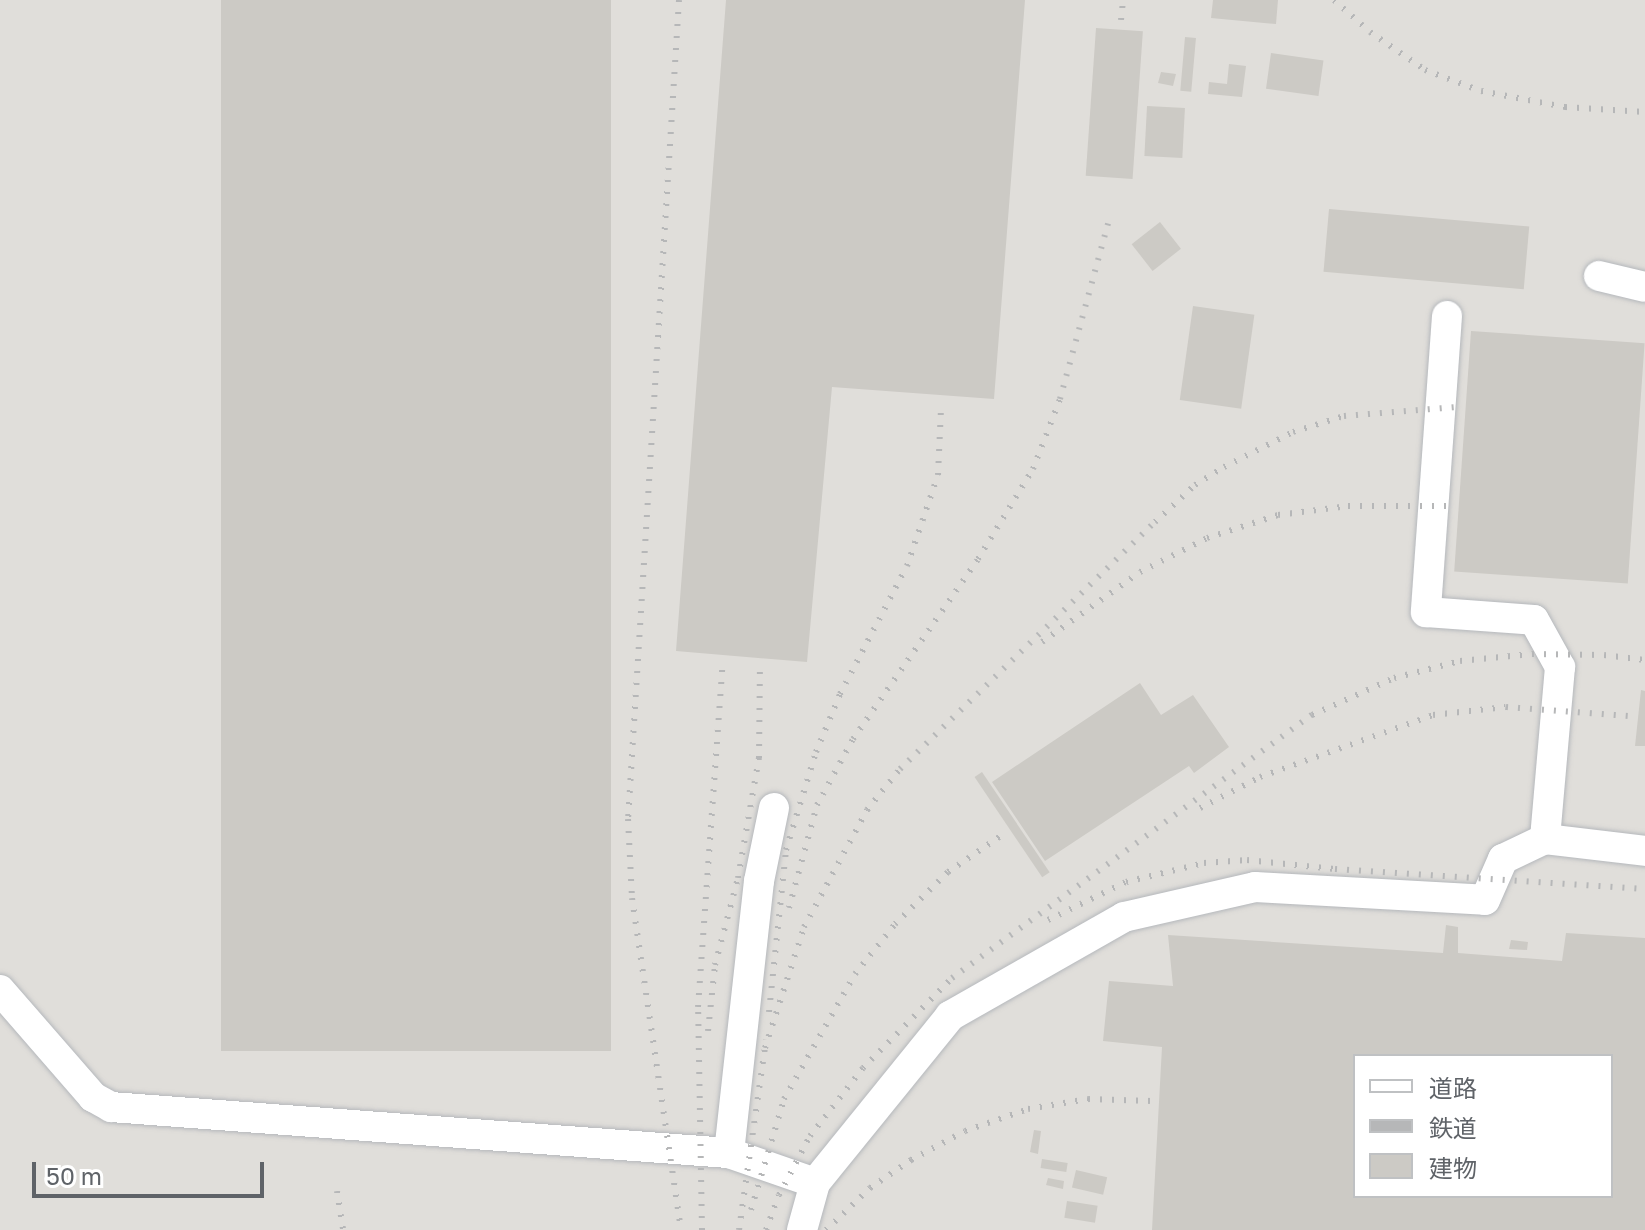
<!DOCTYPE html>
<meta charset="utf-8">
<style>
body{margin:0}
#map{position:relative;width:1645px;height:1230px;overflow:hidden;background:#f1efe8;font-family:"Golos Text","Noto Sans JP",sans-serif}
div>[style]{position:absolute}
.industrial>*{inset:0;background:#e0deda}
.building>*{inset:0;background:#cccac5;transform-origin:0 0}
.roads{filter:drop-shadow(0 0 2px #b5b8bc) drop-shadow(0 0 2px #b5b8bc)}
.minor>*{height:30px;margin:-15px;padding:0 15px;transform-origin:15px;border-radius:15px;background:#fff}
.rail>*{height:6px;margin-top:-3px;transform-origin:0;background:repeating-linear-gradient(90deg,#b6b7b8 0 2px,transparent 0 12px)}
span{translate:-50% -50%;white-space:nowrap;text-align:center;line-height:1.15;-webkit-text-stroke:7px #fff;paint-order:stroke}
.legend{position:absolute;left:1353px;top:1054px;width:260px;height:144px;box-sizing:border-box;background:#fff;border:2px solid #bfc1c3;margin:0;padding:10px 14px;list-style:none;font-size:24px;color:#5f6368}
.legend li{display:flex;align-items:center;gap:16px;height:40px}
.legend b{width:40px;border:2px solid #bfc1c3}
.scale{position:absolute;left:32px;top:1162px;width:232px;height:36px;box-sizing:border-box;border:4px solid #5f6368;border-top:0;padding-left:10px;font-size:24px;line-height:28px;white-space:nowrap;color:#5f6368;-webkit-text-stroke:6px #fff;paint-order:stroke}
</style>
<div id="map">
<div class="industrial">
<i style="clip-path:polygon(evenodd,0 0,1645px 0,1645px 1230px,0 1230px,0 0,1355px 1056px,1611px 1056px,1611px 1196px,1355px 1196px,1355px 1056px)"></i>
</div>
<div class="building">
<i style="left:221px;top:0;width:390px;height:1051px"></i>
<i style="clip-path:polygon(726px 0,1025px 0,994px 399px,832px 387px,807px 662px,676px 651px)"></i>
<i style="clip-path:polygon(1213px 0,1278px 0,1276px 24px,1211px 18px)"></i>
<i style="left:1096px;top:28px;width:47px;height:148px;rotate:4deg"></i>
<i style="left:1185px;top:37px;width:11px;height:54px;rotate:5deg"></i>
<i style="left:1271px;top:53px;width:53px;height:36px;rotate:8deg"></i>
<i style="clip-path:polygon(1229px 64px,1246px 66px,1242px 97px,1208px 94px,1209px 82px,1227px 84px)"></i>
<i style="clip-path:polygon(1161px 72px,1176px 74px,1173px 86px,1158px 83px)"></i>
<i style="left:1147px;top:106px;width:38px;height:50px;rotate:3deg"></i>
<i style="left:1329px;top:209px;width:201px;height:63px;rotate:5deg"></i>
<i style="left:1160px;top:222px;width:34px;height:36px;rotate:52deg"></i>
<i style="left:1193px;top:306px;width:62px;height:95px;rotate:8deg"></i>
<i style="left:1471px;top:331px;width:174px;height:241px;rotate:4deg"></i>
<i style="clip-path:polygon(1140px 683px,1161px 715px,1193px 695px,1229px 747px,1194px 773px,1189px 766px,1045px 861px,992px 782px)"></i>
<i style="clip-path:polygon(1641px 690px,1645px 691px,1645px 746px,1635px 746px)"></i>
<i style="left:982px;top:772px;width:121px;height:9px;rotate:56deg"></i>
<i style="clip-path:polygon(evenodd,1446px 925px,1458px 927px,1458px 953px,1562px 961px,1566px 933px,1645px 938px,1645px 1230px,1152px 1230px,1162px 1047px,1103px 1041px,1109px 981px,1173px 986px,1168px 935px,1443px 953px,1446px 925px,1355px 1056px,1611px 1056px,1611px 1196px,1355px 1196px,1355px 1056px)"></i>
<i style="clip-path:polygon(1511px 940px,1528px 942px,1527px 950px,1509px 949px)"></i>
<i style="clip-path:polygon(1034px 1130px,1041px 1131px,1038px 1154px,1030px 1152px)"></i>
<i style="left:1042px;top:1159px;width:26px;height:9px;rotate:9deg"></i>
<i style="left:1076px;top:1170px;width:32px;height:18px;rotate:13deg"></i>
<i style="clip-path:polygon(1048px 1178px,1064px 1181px,1063px 1189px,1046px 1185px)"></i>
<i style="left:1067px;top:1201px;width:31px;height:17px;rotate:9deg"></i>
</div>
<div class="roads">
<div class="minor">
<i style="left:1599px;top:276px;width:47px;rotate:13.4deg"></i>
<i style="left:1447px;top:316px;width:297px;rotate:94.1deg"></i>
<i style="left:1426px;top:612px;width:108px;rotate:4.2deg"></i>
<i style="left:1534px;top:620px;width:54px;rotate:61deg"></i>
<i style="left:1560px;top:667px;width:173px;rotate:95deg"></i>
<i style="left:774px;top:808px;width:75px;rotate:101.6deg"></i>
<i style="left:759px;top:881px;width:274px;rotate:96.3deg"></i>
<i style="left:729px;top:1153px;width:91px;rotate:19.2deg"></i>
<i style="left:0;top:990px;width:142px;rotate:49deg"></i>
<i style="left:93px;top:1097px;width:21px;rotate:29deg"></i>
<i style="left:111px;top:1107px;width:620px;rotate:4.26deg"></i>
<i style="left:802px;top:1230px;width:49px;rotate:-74.5deg"></i>
<i style="left:815px;top:1183px;width:215px;rotate:-51deg"></i>
<i style="left:950px;top:1016px;width:200px;rotate:-29.6deg"></i>
<i style="left:1124px;top:917px;width:134px;rotate:-12.9deg"></i>
<i style="left:1255px;top:887px;width:230px;rotate:3.2deg"></i>
<i style="left:1485px;top:900px;width:45px;rotate:-66.3deg"></i>
<i style="left:1503px;top:859px;width:47px;rotate:-25.5deg"></i>
<i style="left:1545px;top:839px;width:101px;rotate:6.8deg"></i>
</div>
</div>
<div class="rail">
<i style="left:679px;top:0;width:821px;rotate:93.56deg"></i>
<i style="left:628px;top:819px;width:79px;rotate:87.1deg"></i>
<i style="left:632px;top:898px;width:336px;rotate:81.6deg"></i>
<i style="left:1334px;top:0;width:48px;rotate:41.6deg"></i>
<i style="left:1370px;top:32px;width:67px;rotate:34.6deg"></i>
<i style="left:1425px;top:70px;width:60px;rotate:20.6deg"></i>
<i style="left:1481px;top:91px;width:86px;rotate:10.8deg"></i>
<i style="left:1565px;top:107px;width:80px;rotate:3.6deg"></i>
<i style="left:1121px;top:20px;width:20px;rotate:-84deg"></i>
<i style="left:1042px;top:642px;width:120px;rotate:-35.5deg"></i>
<i style="left:1140px;top:572px;width:75px;rotate:-26.9deg"></i>
<i style="left:1207px;top:538px;width:75px;rotate:-17.9deg"></i>
<i style="left:1278px;top:515px;width:71px;rotate:-7.3deg"></i>
<i style="left:1348px;top:506px;width:100px"></i>
<i style="left:1200px;top:808px;width:68px;rotate:-27.3deg"></i>
<i style="left:1260px;top:777px;width:184px;rotate:-19.7deg"></i>
<i style="left:1433px;top:715px;width:73px;rotate:-6.3deg"></i>
<i style="left:1506px;top:707px;width:123px;rotate:4.2deg"></i>
<i style="left:789px;top:908px;width:107px;rotate:-74.8deg"></i>
<i style="left:817px;top:805px;width:75px;rotate:-61.4deg"></i>
<i style="left:853px;top:739px;width:219px;rotate:-55.2deg"></i>
<i style="left:978px;top:559px;width:105px;rotate:-58.6deg"></i>
<i style="left:1033px;top:469px;width:75px;rotate:-68.9deg"></i>
<i style="left:1060px;top:399px;width:182px;rotate:-74.7deg"></i>
<i style="left:1048px;top:920px;width:87px;rotate:-26deg"></i>
<i style="left:1126px;top:882px;width:80px;rotate:-13.7deg"></i>
<i style="left:1204px;top:863px;width:43px;rotate:-4deg"></i>
<i style="left:1247px;top:860px;width:88px;rotate:5.8deg"></i>
<i style="left:1335px;top:869px;width:311px;rotate:3.7deg"></i>
<i style="left:769px;top:1012px;width:163px;rotate:-84deg"></i>
<i style="left:786px;top:850px;width:102px;rotate:-73deg"></i>
<i style="left:816px;top:752px;width:63px;rotate:-67.5deg"></i>
<i style="left:840px;top:694px;width:144px;rotate:-62.4deg"></i>
<i style="left:907px;top:566px;width:96px;rotate:-71.2deg"></i>
<i style="left:938px;top:475px;width:67px;rotate:-87.4deg"></i>
<i style="left:708px;top:1031px;width:66px;rotate:-83.9deg"></i>
<i style="left:715px;top:965px;width:90px;rotate:-75.2deg"></i>
<i style="left:738px;top:878px;width:122px;rotate:-80.1deg"></i>
<i style="left:759px;top:758px;width:94px;rotate:-89.4deg"></i>
<i style="left:765px;top:1048px;width:127px;rotate:-72.1deg"></i>
<i style="left:804px;top:927px;width:133px;rotate:-61.7deg"></i>
<i style="left:867px;top:810px;width:53px;rotate:-51.2deg"></i>
<i style="left:900px;top:769px;width:355px;rotate:-44.1deg"></i>
<i style="left:1155px;top:522px;width:54px;rotate:-42.8deg"></i>
<i style="left:1195px;top:485px;width:34px;rotate:-32deg"></i>
<i style="left:1224px;top:467px;width:77px;rotate:-26.9deg"></i>
<i style="left:1293px;top:432px;width:53px;rotate:-17.4deg"></i>
<i style="left:1344px;top:416px;width:113px;rotate:-4.6deg"></i>
<i style="left:337px;top:1191px;width:39px;rotate:81deg"></i>
<i style="left:751px;top:1210px;width:116px;rotate:-73.4deg"></i>
<i style="left:784px;top:1099px;width:144px;rotate:-60.4deg"></i>
<i style="left:855px;top:974px;width:64px;rotate:-51.3deg"></i>
<i style="left:895px;top:924px;width:74px;rotate:-44.5deg"></i>
<i style="left:948px;top:872px;width:69px;rotate:-34.4deg"></i>
<i style="left:702px;top:1230px;width:223px;rotate:-91deg"></i>
<i style="left:698px;top:1007px;width:347px;rotate:-85.9deg"></i>
<i style="left:739px;top:1230px;width:192px;rotate:-81.9deg"></i>
<i style="left:766px;top:1230px;width:37px;rotate:-70deg"></i>
<i style="left:779px;top:1195px;width:67px;rotate:-62.3deg"></i>
<i style="left:810px;top:1136px;width:86px;rotate:-52.1deg"></i>
<i style="left:863px;top:1068px;width:127px;rotate:-45.3deg"></i>
<i style="left:952px;top:978px;width:446px;rotate:-36.2deg"></i>
<i style="left:1312px;top:715px;width:90px;rotate:-24.3deg"></i>
<i style="left:1394px;top:678px;width:68px;rotate:-14.4deg"></i>
<i style="left:1460px;top:661px;width:72px;rotate:-5.6deg"></i>
<i style="left:1532px;top:654px;width:72px;rotate:0.8deg"></i>
<i style="left:1604px;top:655px;width:41px;rotate:7deg"></i>
<i style="left:826px;top:1230px;width:61px;rotate:-43.7deg"></i>
<i style="left:870px;top:1188px;width:50px;rotate:-34.3deg"></i>
<i style="left:911px;top:1160px;width:61px;rotate:-28.2deg"></i>
<i style="left:965px;top:1131px;width:67px;rotate:-19.2deg"></i>
<i style="left:1028px;top:1109px;width:61px;rotate:-9.5deg"></i>
<i style="left:1088px;top:1099px;width:64px;rotate:1.8deg"></i>
</div>
<ul class="legend">
<li><b style="height:10px;background:#fff"></b>道路</li>
<li><b style="height:10px;background:#b6b7b8"></b>鉄道</li>
<li><b style="height:22px;background:#cccac5"></b>建物</li>
</ul>
<div class="scale">50 m</div>
</div>
